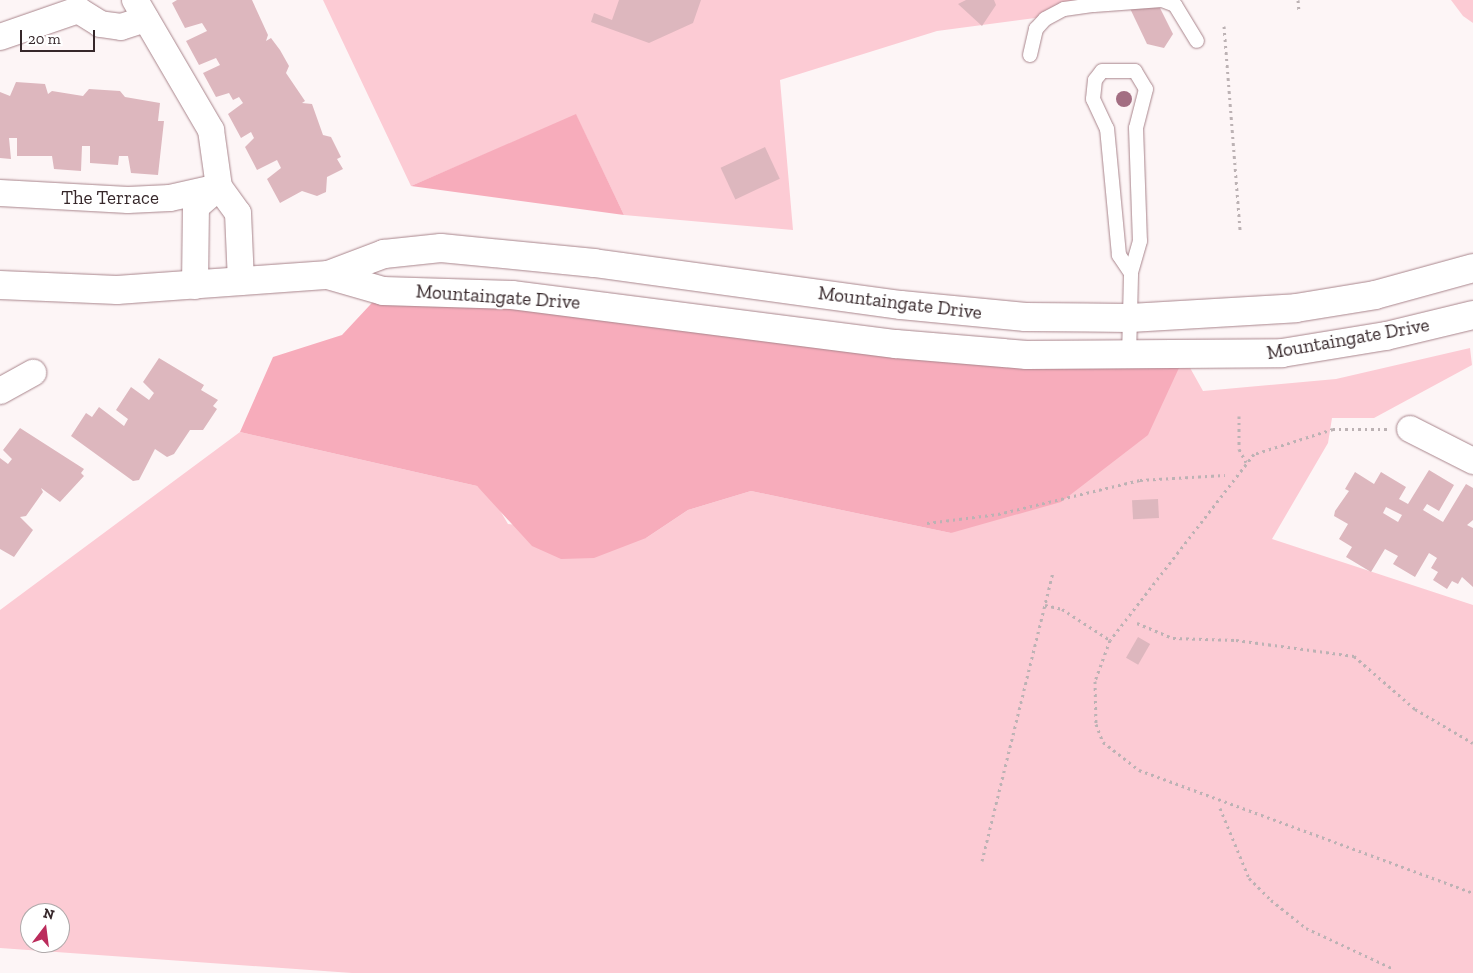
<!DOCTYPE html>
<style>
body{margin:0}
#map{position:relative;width:1473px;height:973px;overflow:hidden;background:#fdf5f6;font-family:"Zilla Slab",serif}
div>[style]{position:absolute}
.green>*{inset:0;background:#fccbd4}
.forest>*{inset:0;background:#f7acbb}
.building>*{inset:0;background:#ddb7be;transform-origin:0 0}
.path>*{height:3px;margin-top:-1.5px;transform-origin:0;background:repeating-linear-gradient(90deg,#bcb2b4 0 2.5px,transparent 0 6.5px)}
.roads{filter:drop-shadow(0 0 1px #a9858c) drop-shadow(0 0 1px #a9858c)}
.lane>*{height:14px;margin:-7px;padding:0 7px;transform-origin:7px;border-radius:7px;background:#fff}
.street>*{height:26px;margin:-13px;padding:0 13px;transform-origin:13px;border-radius:13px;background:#fff}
.secondary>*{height:28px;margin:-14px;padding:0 14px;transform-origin:14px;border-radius:14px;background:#fff}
.trees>*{width:16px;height:16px;margin:-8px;border-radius:50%;background:#a36e82}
span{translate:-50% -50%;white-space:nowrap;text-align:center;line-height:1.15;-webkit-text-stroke:4px #fff;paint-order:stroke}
.street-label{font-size:19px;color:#36272a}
.north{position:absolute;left:20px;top:903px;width:50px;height:50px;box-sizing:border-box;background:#fff;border:1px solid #afa9aa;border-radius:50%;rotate:15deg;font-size:14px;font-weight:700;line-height:20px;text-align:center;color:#36272a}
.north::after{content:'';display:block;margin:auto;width:18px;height:22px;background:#bb2c5c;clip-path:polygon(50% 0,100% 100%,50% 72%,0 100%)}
.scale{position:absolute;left:20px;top:30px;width:75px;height:22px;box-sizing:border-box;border:2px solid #36272a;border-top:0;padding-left:6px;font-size:15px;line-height:18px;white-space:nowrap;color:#36272a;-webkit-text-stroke:4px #fff;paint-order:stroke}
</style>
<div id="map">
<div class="green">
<i style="clip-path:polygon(323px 0,1173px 0,937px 31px,780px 80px,793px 230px,624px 215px,576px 115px,411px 186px)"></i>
<i style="clip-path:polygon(1451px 0,1473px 0,1473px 23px,1463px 16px)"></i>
<i style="clip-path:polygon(evenodd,1470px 348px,1472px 365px,1374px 418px,1332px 418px,1328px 443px,1272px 539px,1473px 605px,1473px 973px,352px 973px,0 948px,0 610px,240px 432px,477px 486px,495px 502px,508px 524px,646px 538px,688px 510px,751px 491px,951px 533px,1184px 357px,1203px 391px,1336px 379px,1470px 348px,30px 913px,60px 913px,60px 943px,30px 943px,30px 913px)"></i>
</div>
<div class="forest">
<i style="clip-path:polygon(576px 114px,624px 215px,411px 186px)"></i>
<i style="clip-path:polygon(383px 291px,1184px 357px,1148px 435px,1061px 502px,951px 533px,751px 491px,688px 510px,646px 538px,594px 558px,561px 559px,532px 546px,477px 486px,240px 432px,273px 357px,342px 335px)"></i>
</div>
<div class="building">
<i style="clip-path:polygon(177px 0,252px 0,268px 35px,266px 41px,271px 38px,280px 50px,289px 66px,286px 73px,305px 101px,302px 103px,312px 104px,323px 135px,331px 137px,341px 157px,337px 159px,343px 169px,327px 177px,326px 192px,317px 196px,302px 191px,280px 203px,267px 179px,281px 168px,277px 160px,257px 170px,245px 147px,254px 138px,251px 132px,241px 138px,228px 114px,243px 103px,239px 97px,233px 100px,229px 93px,216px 97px,203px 73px,220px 65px,216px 58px,199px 65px,186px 41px,207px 31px,202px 23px,185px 28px,172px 3px)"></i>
<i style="clip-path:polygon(619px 0,701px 0,693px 23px,649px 43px,591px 22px,594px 13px,612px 20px)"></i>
<i style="clip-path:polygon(966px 0,994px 0,996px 5px,982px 26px,958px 4px)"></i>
<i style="clip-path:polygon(1126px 0,1156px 0,1173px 34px,1164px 48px,1147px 44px)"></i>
<i style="clip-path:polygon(16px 82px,45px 84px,48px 94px,52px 91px,83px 96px,89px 89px,120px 91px,125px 97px,160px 103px,158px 121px,164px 121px,158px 175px,131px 173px,128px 156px,119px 156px,118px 165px,90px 163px,90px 146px,82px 146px,81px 171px,54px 169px,52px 156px,17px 156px,17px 138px,9px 138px,11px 159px,0 158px,0 92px,10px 96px)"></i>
<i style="left:765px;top:147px;width:35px;height:49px;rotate:65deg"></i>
<i style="clip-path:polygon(159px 358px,204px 385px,201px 390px,218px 400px,213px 406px,217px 409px,203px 430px,190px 430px,174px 454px,167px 457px,155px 449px,139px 480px,133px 481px,71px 436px,86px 413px,92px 417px,99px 407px,124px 426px,128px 419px,116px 410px,131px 387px,149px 400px,154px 393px,143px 382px)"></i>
<i style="clip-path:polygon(20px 428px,84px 469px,81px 473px,84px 476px,60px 502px,41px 488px,43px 492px,26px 516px,20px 517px,33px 530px,14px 557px,0 549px,0 458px,8px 464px,12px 459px,3px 450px)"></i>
<i style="clip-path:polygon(evenodd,1429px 470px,1454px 485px,1439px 511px,1427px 504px,1423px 510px,1443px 522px,1466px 484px,1473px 488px,1473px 520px,1467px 525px,1473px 528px,1473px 587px,1462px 577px,1458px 584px,1452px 581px,1447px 589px,1433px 580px,1438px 572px,1431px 568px,1437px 558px,1429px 553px,1415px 577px,1393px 564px,1398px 556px,1385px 549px,1371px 572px,1346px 557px,1352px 547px,1339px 539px,1348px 524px,1334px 516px,1335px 511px,1349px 491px,1345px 489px,1355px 472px,1374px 484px,1381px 472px,1406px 487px,1399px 499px,1408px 504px,1429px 470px,1386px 507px,1402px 515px,1398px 522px,1383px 513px,1386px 507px)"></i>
<i style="left:1158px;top:499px;width:19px;height:26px;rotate:87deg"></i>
<i style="left:1138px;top:637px;width:14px;height:24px;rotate:30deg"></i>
</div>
<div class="path">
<i style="left:1298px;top:0;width:12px;rotate:85deg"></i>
<i style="left:1224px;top:26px;width:205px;rotate:85.5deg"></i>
<i style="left:1239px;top:416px;width:33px;rotate:90deg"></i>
<i style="left:1239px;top:449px;width:15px;rotate:62deg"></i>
<i style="left:1387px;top:429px;width:54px;rotate:180deg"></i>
<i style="left:1333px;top:429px;width:83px;rotate:162.4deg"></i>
<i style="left:1254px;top:454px;width:235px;rotate:127.7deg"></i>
<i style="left:1110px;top:640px;width:44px;rotate:110.1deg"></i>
<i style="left:1095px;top:681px;width:43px;rotate:88.7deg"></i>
<i style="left:1096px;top:724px;width:19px;rotate:69deg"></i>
<i style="left:1103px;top:742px;width:46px;rotate:37.9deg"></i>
<i style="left:1139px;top:770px;width:356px;rotate:20.2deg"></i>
<i style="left:927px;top:523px;width:72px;rotate:-7.2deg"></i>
<i style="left:998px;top:514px;width:146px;rotate:-13.5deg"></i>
<i style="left:1140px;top:480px;width:85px;rotate:-3.4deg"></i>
<i style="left:1045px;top:605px;width:17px;rotate:13deg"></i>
<i style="left:1062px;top:609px;width:57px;rotate:32.9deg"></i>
<i style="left:1137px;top:623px;width:39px;rotate:23deg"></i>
<i style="left:1173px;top:638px;width:63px;rotate:1.8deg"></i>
<i style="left:1236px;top:640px;width:119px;rotate:7.7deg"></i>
<i style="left:1354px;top:656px;width:81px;rotate:41deg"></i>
<i style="left:1415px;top:709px;width:67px;rotate:30.4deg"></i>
<i style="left:1220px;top:808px;width:76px;rotate:67.5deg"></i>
<i style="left:1249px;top:878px;width:31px;rotate:45deg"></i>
<i style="left:1271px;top:900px;width:45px;rotate:38.7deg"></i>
<i style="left:1306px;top:928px;width:97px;rotate:25deg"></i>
<i style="left:982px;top:861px;width:298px;rotate:-76.2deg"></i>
</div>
<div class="roads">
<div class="lane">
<i style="left:1030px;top:55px;width:27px;rotate:-77deg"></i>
<i style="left:1036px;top:29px;width:13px;rotate:-48deg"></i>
<i style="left:1045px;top:19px;width:21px;rotate:-28deg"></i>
<i style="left:1064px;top:9px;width:30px;rotate:-8deg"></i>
<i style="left:1094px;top:5px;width:68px;rotate:-4.2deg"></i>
<i style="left:1162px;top:0;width:14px;rotate:21deg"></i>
<i style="left:1175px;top:5px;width:42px;rotate:58.6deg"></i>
<i style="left:1102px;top:71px;width:33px"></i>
<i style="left:1135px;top:71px;width:21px;rotate:59deg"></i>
<i style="left:1146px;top:89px;width:40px;rotate:104.4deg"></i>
<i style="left:1136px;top:128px;width:113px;rotate:88deg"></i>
<i style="left:1140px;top:241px;width:33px;rotate:106deg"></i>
<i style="left:1131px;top:273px;width:22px;rotate:-124deg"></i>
<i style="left:1119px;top:255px;width:127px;rotate:-95.4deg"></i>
<i style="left:1107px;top:129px;width:33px;rotate:-115deg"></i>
<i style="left:1093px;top:99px;width:19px;rotate:-84deg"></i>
<i style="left:1095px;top:80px;width:11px;rotate:-52deg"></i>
<i style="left:1129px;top:357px;width:84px;rotate:-88.6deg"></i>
</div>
<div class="street">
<i style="left:135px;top:0;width:151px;rotate:59.7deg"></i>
<i style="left:211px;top:130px;width:58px;rotate:82deg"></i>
<i style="left:219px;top:187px;width:32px;rotate:54deg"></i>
<i style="left:238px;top:213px;width:69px;rotate:87.5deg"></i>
<i style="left:0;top:37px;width:83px;rotate:-19.1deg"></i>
<i style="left:78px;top:10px;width:26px;rotate:32deg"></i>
<i style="left:100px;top:24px;width:21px;rotate:8deg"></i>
<i style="left:121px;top:27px;width:26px;rotate:-18deg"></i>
<i style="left:0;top:193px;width:128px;rotate:3.1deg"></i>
<i style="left:128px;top:200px;width:42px;rotate:-2.7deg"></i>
<i style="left:170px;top:198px;width:50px;rotate:-12.7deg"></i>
<i style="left:195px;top:286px;width:79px;rotate:-89.3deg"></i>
<i style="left:196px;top:207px;width:30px;rotate:-41deg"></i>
<i style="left:0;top:391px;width:38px;rotate:-29deg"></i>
<i style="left:1410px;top:429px;width:71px;rotate:26.9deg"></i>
</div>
<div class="secondary">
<i style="left:328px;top:275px;width:57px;rotate:16.2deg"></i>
<i style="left:383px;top:291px;width:129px;rotate:1.8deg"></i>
<i style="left:512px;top:295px;width:387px;rotate:7.3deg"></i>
<i style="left:896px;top:344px;width:131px;rotate:4.8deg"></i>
<i style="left:1027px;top:355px;width:255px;rotate:-0.4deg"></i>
<i style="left:1282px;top:353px;width:105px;rotate:-9.3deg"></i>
<i style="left:1386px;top:336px;width:89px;rotate:-13.6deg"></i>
<i style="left:0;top:285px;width:117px;rotate:2.4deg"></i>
<i style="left:117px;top:290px;width:212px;rotate:-4.1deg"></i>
<i style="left:328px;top:275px;width:60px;rotate:-20.6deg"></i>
<i style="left:384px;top:254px;width:57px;rotate:-6deg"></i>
<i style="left:441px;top:248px;width:154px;rotate:5.6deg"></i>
<i style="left:594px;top:263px;width:310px;rotate:7.8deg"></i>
<i style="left:901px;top:305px;width:125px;rotate:5.5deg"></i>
<i style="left:1025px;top:317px;width:105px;rotate:0.5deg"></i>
<i style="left:1130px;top:318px;width:166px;rotate:-3.4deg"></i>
<i style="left:1296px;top:308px;width:80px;rotate:-9.3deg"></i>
<i style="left:1375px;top:295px;width:102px;rotate:-15.4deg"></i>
</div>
</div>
<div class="trees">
<i style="left:1124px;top:99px"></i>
</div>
<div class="street-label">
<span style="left:110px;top:198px">The Terrace</span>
<span style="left:498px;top:297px;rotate:4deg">Mountaingate Drive</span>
<span style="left:900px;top:303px;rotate:7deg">Mountaingate Drive</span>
<span style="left:1348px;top:339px;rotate:-10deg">Mountaingate Drive</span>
</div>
<div class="north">N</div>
<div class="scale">20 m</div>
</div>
